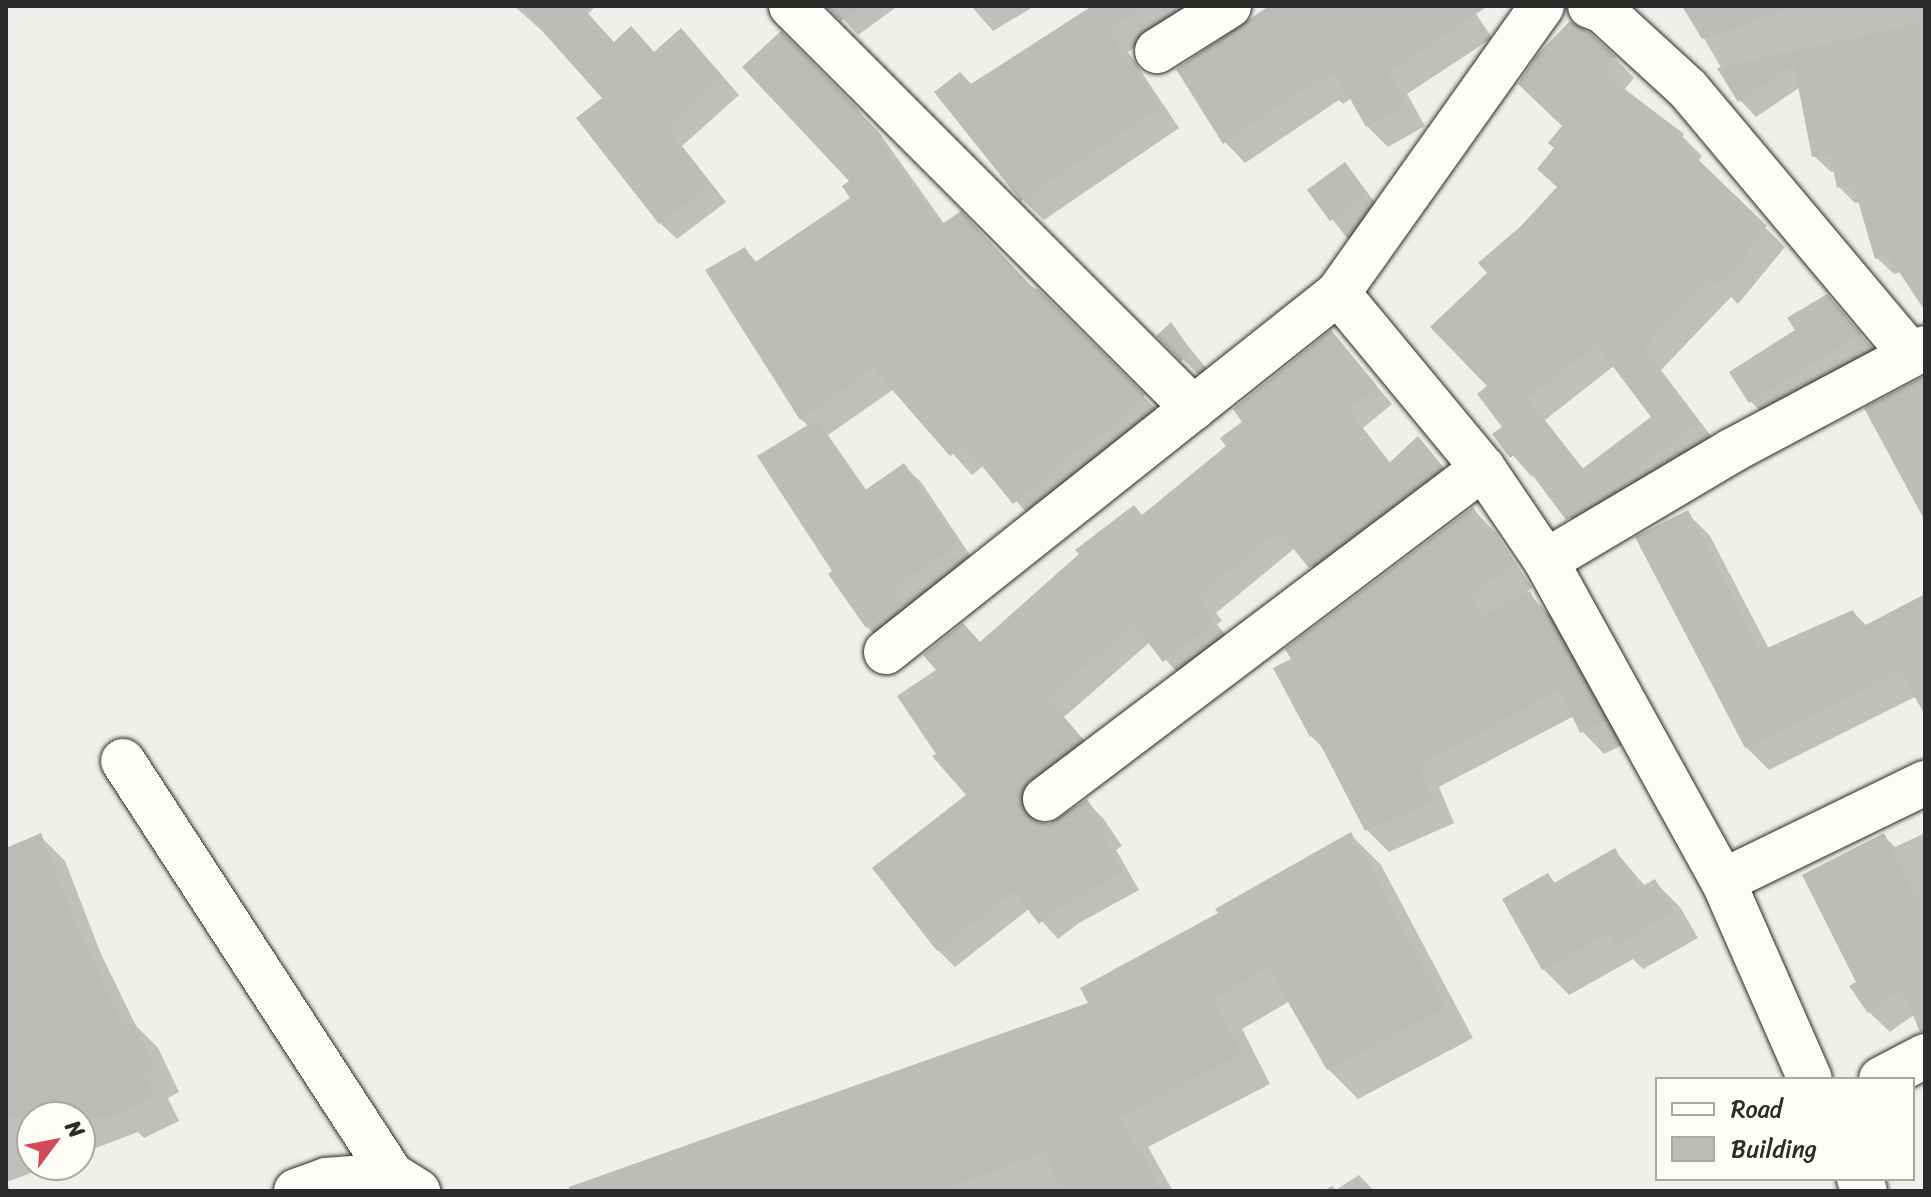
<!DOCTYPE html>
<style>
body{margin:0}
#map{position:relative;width:1931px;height:1197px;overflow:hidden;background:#f0efeb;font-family:Sriracha,sans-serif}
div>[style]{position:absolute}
.shadow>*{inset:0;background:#0003;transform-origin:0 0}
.building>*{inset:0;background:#bdbcb8;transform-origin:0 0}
.roads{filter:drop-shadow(0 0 2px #2b2b2b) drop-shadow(0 0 2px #2b2b2b)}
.minor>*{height:44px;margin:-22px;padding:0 22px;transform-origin:22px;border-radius:22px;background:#fdfcf7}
span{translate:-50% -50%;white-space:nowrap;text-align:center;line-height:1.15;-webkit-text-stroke:6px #fdfcf7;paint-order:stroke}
.frame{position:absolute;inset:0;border:8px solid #2b2b2b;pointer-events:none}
.legend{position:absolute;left:1655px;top:1077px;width:260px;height:104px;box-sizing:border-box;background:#fdfcf7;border:2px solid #a9a8a5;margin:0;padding:10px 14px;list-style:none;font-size:24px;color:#2b2b2b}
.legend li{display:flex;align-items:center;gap:16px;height:40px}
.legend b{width:40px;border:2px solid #a9a8a5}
.north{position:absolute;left:16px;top:1101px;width:80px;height:80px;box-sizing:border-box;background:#fdfcf7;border:2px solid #a9a8a5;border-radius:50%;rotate:58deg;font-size:22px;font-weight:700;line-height:32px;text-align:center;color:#2b2b2b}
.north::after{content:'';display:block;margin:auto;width:28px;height:36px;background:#d1495b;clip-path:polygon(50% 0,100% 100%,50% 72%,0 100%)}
</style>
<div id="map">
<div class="shadow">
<i style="clip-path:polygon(514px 6px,596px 6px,588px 14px,615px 44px,655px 54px,698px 48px,739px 95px,682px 146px,726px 202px,677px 239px,660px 223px,605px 98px,558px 45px)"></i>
<i style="clip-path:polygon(831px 6px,898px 6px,858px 35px)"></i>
<i style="clip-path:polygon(971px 6px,1035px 6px,993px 31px)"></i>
<i style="clip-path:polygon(1096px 6px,1235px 6px,1192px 9px,1128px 52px,1179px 128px,1044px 220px,1023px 200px,972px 86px)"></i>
<i style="clip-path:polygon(1297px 6px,1471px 6px,1492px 38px,1407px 94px,1425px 126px,1388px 147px,1367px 126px,1352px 98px,1343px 104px,1339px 100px,1245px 163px,1225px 142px)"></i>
<i style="clip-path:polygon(1721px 6px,1925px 6px,1925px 304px,1901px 272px,1894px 274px,1877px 258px,1861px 202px,1855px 203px,1839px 187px,1836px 172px,1831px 172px,1814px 156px,1800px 87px,1756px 117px,1740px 100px,1691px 16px)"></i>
<i style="clip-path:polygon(781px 34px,878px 131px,945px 225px,1037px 290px,1164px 417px,1036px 523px,984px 465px,972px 475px,894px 389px,828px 435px,867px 491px,904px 466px,921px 482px,974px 561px,907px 606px,917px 621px,884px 643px,867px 627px,835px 572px,809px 427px,801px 419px,744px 249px,758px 263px,853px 198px,852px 181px)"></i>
<i style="clip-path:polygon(evenodd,1615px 58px,1634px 78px,1623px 91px,1682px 136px,1702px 156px,1698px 162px,1785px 247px,1738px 304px,1731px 297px,1661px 370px,1717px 444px,1588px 539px,1535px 474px,1532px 477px,1495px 435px,1505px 427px,1490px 387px,1490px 273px,1522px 228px,1558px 188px,1539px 169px,1557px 149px,1564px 126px,1540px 103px,1615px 58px,1615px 365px,1654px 417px,1584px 470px,1545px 420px,1615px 365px)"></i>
<i style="left:1345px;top:164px;width:61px;height:44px;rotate:52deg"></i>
<i style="clip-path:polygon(1827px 297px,1876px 352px,1768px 418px,1750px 401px,1797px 331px)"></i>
<i style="clip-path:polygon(1171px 325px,1207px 369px,1200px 376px,1159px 336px)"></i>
<i style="clip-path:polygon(1331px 333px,1392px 404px,1363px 428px,1391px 464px,1418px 439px,1459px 485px,1328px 584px,1295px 548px,1216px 613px,1222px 621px,1217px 624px,1230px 641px,1182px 678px,1150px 642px,1064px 717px,1098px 757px,1038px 808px,1038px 824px,1049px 826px,1086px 801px,1103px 818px,1122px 846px,1116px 850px,1139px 890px,1079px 923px,1058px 939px,1030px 908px,955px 967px,938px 950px,969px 795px,981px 644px,1228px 447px,1244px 422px)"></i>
<i style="clip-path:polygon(1473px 509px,1495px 532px,1532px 588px,1527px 592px,1551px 616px,1562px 637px,1574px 649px,1626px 743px,1604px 754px,1582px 731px,1574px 716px,1439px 787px,1454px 823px,1389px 852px,1367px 830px,1324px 749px,1311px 736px,1293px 660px)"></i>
<i style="clip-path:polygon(1687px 513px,1710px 536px,1769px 649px,1853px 612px,1867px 626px,1925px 596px,1925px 698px,1921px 694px,1769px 770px,1746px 747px)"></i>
<i style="clip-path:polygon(1925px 833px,1925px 1035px,1915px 1014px,1890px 1032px,1869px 1012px,1858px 983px,1884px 836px,1895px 847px)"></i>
<i style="clip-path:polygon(1351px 835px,1381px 865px,1473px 1038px,1358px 1099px,1328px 1069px,1290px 1001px,1242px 1029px,1270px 1084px,1148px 1147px,1173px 1191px,1062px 1191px,1061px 1188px,1051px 1191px,606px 1191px,1090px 1004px,1221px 914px)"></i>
<i style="clip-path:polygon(40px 836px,65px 861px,101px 954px,136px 1026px,158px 1048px,179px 1092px,168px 1098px,179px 1121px,144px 1138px,138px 1132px,80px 1154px,80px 1117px,32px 1117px,32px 1165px,52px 1165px,7px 1182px,10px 1191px,6px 1191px,6px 850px)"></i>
<i style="clip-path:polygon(1615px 851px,1646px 887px,1655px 882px,1680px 907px,1698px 938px,1643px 969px,1633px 959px,1569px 995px,1543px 969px,1548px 875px,1556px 884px)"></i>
<i style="clip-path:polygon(1359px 1175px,1374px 1191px,1323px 1191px,1332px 1186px,1336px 1190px)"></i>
</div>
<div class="building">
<i style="clip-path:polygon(520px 6px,581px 6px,614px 42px,631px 26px,654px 52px,681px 28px,723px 77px,667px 128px,711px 184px,659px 224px,576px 118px,602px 98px)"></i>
<i style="clip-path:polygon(826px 6px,862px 6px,841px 21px)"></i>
<i style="clip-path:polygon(1092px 6px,1145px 6px,1108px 31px,1160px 107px,1021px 201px,934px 92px,960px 72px,971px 84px)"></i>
<i style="clip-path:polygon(1269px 6px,1488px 6px,1388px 73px,1406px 105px,1366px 127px,1336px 74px,1321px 84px,1318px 80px,1223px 144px,1176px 69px)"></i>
<i style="clip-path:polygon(1682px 6px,1783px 6px,1784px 11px,1702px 39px)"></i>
<i style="clip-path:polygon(evenodd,1570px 21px,1590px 33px,1616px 57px,1602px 72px,1684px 134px,1679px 141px,1767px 226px,1745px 249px,1749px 252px,1717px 285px,1710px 278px,1643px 349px,1698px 424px,1566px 520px,1516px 453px,1510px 458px,1492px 434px,1502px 427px,1477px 394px,1487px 386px,1430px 327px,1487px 273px,1478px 263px,1521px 226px,1557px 187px,1537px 169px,1554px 148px,1548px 143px,1562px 126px,1518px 84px,1538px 54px,1570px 21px,1596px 344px,1651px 417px,1582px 469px,1527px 399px,1596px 344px)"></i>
<i style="clip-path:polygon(1925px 22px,1925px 311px,1888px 255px,1875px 259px,1853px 184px,1837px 188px,1830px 154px,1812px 157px,1794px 65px,1738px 102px,1717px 68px)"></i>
<i style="clip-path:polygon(781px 31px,857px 108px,941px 225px,961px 211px,1035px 290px,1037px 288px,1145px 395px,1101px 438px,1098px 434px,1013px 504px,964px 444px,950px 456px,873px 368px,800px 420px,705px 270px,745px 247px,754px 263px,850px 198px,842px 186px,849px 181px,742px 67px)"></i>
<i style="left:1345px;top:162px;width:39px;height:47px;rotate:54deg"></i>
<i style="clip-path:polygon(1827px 294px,1861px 334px,1749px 403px,1729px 372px,1795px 330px,1787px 318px)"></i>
<i style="clip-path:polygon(1171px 322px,1191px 351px,1181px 361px,1156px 336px)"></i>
<i style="clip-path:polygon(1331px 330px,1377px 386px,1348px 410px,1389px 463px,1418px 436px,1443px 467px,1309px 568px,1279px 531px,1200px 595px,1206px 603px,1202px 606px,1214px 623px,1163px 662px,1134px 624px,1048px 699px,1083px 739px,1029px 780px,1022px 790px,1020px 803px,1025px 813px,1036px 822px,1049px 824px,1087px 799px,1106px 829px,1100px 833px,1123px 872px,1062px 906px,1039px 924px,1014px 891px,937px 951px,872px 868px,966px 795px,932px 756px,936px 754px,897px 696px,936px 670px,923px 655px,963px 623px,980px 642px,1079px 554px,1075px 550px,1134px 505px,1142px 515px,1226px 446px,1220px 438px,1242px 422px,1233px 409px)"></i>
<i style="clip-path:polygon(1925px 376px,1925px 521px,1864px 408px)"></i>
<i style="clip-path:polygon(816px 420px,864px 491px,904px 463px,959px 544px,892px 589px,902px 603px,866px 628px,828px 574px,832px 571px,757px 456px)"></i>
<i style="clip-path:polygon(1473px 507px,1511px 565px,1470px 597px,1481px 616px,1530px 591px,1548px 627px,1553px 625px,1606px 721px,1580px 733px,1560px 690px,1418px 765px,1434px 801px,1365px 831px,1315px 734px,1310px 737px,1273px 668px,1291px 659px,1285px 649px)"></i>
<i style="clip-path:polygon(1688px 510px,1760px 651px,1853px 610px,1862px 627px,1925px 594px,1925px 715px,1900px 670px,1745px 748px,1635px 537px)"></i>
<i style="clip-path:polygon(1351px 832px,1445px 1008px,1327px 1070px,1268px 967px,1213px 999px,1242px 1054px,1119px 1117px,1162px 1191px,1060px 1191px,1046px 1152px,938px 1191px,569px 1191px,569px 1187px,1088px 1003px,1080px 988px,1218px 913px,1215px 909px)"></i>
<i style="clip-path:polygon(41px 833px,77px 927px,123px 1025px,133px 1020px,155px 1067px,144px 1072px,155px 1096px,111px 1117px,6px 1117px,6px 848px)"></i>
<i style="clip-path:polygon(1884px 833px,1925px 914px,1925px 1031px,1920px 1032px,1902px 988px,1868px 1013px,1849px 986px,1856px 982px,1802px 875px)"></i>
<i style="clip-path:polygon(1615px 848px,1638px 889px,1655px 879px,1674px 912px,1616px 945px,1609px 933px,1542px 970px,1502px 899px,1548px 873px,1554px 883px)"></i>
</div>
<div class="roads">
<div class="minor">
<i style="left:791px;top:6px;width:569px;rotate:45deg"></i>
<i style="left:1590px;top:6px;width:14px;rotate:21deg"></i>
<i style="left:1603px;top:11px;width:115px;rotate:42.5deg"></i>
<i style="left:1688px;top:89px;width:347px;rotate:50deg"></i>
<i style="left:1157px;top:51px;width:85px;rotate:-32deg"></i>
<i style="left:1338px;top:293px;width:227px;rotate:50.4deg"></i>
<i style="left:1483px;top:468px;width:112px;rotate:55.9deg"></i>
<i style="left:1546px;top:561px;width:366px;rotate:61.1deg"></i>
<i style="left:1723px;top:881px;width:216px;rotate:66.3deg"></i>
<i style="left:1546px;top:561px;width:217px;rotate:-30.7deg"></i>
<i style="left:1733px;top:450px;width:217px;rotate:-28deg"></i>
<i style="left:886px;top:652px;width:577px;rotate:-38.46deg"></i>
<i style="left:1338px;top:293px;width:352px;rotate:-54.6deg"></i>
<i style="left:123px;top:761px;width:494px;rotate:57deg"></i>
<i style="left:392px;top:1175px;width:31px;rotate:32deg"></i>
<i style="left:1045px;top:799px;width:549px;rotate:-37.08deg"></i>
<i style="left:1723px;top:881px;width:225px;rotate:-25.9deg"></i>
<i style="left:1881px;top:1079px;width:50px;rotate:-27.6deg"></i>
<i style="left:1859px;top:1179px;width:13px;rotate:63deg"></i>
<i style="left:296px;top:1191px;width:32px;rotate:-20deg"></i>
<i style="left:326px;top:1180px;width:66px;rotate:-4.3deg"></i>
</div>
</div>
<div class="frame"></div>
<ul class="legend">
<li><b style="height:10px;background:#fdfcf7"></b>Road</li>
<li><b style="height:22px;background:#bdbcb8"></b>Building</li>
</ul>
<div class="north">N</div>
</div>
